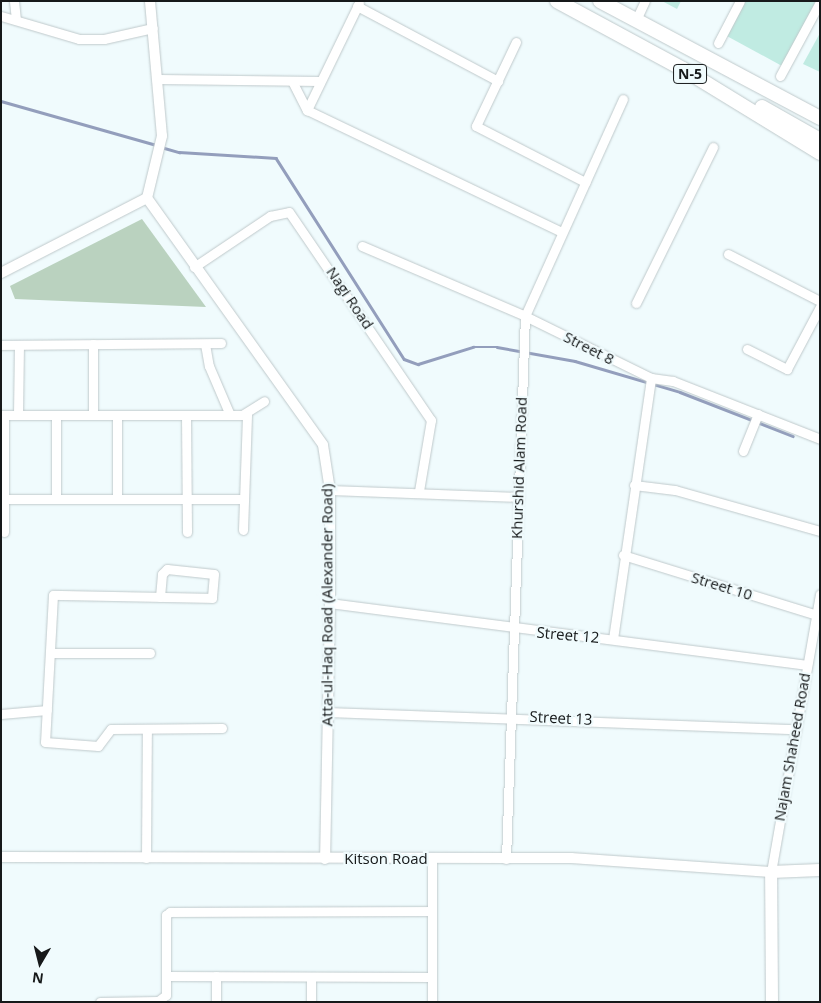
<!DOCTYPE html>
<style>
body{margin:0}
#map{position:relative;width:821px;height:1003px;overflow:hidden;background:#f0fbfd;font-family:"Open Sans",sans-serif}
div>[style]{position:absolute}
.green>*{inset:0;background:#bad2bf}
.stream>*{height:2.5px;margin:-1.25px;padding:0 1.25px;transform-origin:1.25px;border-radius:1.25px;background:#939ebc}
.building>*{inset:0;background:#c0ebe2}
.roads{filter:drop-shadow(0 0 1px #bfc9cb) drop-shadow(0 0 1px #bfc9cb)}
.minor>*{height:9px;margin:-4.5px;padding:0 4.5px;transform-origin:4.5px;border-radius:4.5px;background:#fff}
.tertiary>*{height:10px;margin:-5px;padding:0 5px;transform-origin:5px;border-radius:5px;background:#fff}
.secondary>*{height:12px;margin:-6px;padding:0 6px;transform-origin:6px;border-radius:6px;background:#fff}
.trunk>*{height:14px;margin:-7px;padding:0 7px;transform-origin:7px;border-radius:7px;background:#fff}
span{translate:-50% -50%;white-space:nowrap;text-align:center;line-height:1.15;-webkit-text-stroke:4.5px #f0fbfd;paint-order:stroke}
.shield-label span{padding:1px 4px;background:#f0fbfd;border:1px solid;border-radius:4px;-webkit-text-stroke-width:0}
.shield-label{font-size:14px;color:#16191a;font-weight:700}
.street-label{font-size:15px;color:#16191a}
.frame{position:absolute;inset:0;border:2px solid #16191a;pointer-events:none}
.north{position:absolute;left:15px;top:938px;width:50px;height:50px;-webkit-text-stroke:4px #f0fbfd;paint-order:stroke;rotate:188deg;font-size:14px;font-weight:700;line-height:20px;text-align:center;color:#16191a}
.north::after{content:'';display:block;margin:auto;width:18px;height:22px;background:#16191a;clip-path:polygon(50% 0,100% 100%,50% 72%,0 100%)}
</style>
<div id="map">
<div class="green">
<i style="clip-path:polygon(142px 219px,206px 307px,15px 299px,10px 286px)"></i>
</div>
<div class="stream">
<i style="left:1px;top:101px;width:161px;rotate:15.8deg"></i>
<i style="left:161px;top:147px;width:19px;rotate:16deg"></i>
<i style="left:179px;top:152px;width:97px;rotate:3.5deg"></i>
<i style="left:276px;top:158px;width:238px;rotate:57.5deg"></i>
<i style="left:404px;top:359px;width:15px;rotate:20deg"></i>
<i style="left:418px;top:364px;width:58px;rotate:-17.2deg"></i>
<i style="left:473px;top:347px;width:24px"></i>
<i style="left:497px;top:347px;width:79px;rotate:10.2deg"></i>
<i style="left:575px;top:361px;width:109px;rotate:16.4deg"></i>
<i style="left:680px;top:392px;width:121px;rotate:21.3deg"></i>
</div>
<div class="building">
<i style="clip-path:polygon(662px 1px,681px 1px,677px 9px)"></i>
<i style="clip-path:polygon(743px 1px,816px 1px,782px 66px,725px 35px)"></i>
<i style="clip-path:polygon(820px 33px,820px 72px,803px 64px)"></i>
</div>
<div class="roads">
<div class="minor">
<i style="left:14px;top:1px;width:19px;rotate:84deg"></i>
<i style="left:357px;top:6px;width:160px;rotate:28deg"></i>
<i style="left:1px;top:16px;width:81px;rotate:16.4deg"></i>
<i style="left:79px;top:39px;width:25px"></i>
<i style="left:104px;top:39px;width:50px;rotate:-12.7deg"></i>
<i style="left:636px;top:20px;width:21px;rotate:-65deg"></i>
<i style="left:516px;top:42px;width:93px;rotate:115.5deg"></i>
<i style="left:476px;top:126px;width:123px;rotate:27.2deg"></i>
<i style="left:718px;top:43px;width:47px;rotate:-62.4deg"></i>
<i style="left:780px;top:76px;width:84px;rotate:-61.6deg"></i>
<i style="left:159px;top:79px;width:160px;rotate:0.7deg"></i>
<i style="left:292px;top:81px;width:33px;rotate:63deg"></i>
<i style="left:307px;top:110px;width:283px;rotate:25.6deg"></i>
<i style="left:307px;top:110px;width:119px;rotate:-64.1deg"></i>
<i style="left:362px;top:246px;width:177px;rotate:23.2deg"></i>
<i style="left:525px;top:316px;width:140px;rotate:26.2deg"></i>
<i style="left:651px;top:378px;width:22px;rotate:8deg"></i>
<i style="left:673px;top:381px;width:158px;rotate:21.5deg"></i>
<i style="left:728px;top:254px;width:103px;rotate:27.1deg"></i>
<i style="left:194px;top:267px;width:92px;rotate:-33.9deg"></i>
<i style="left:270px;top:216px;width:19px;rotate:-12deg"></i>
<i style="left:289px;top:212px;width:252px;rotate:55.7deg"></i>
<i style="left:431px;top:420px;width:72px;rotate:99.6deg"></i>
<i style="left:636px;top:303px;width:174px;rotate:-63.7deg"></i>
<i style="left:205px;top:344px;width:22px;rotate:80deg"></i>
<i style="left:209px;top:366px;width:53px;rotate:66.8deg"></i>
<i style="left:1px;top:345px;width:220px;rotate:-0.5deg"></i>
<i style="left:747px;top:349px;width:45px;rotate:26.6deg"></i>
<i style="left:787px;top:369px;width:70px;rotate:-62deg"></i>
<i style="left:1px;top:415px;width:241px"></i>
<i style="left:242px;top:415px;width:26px;rotate:-32deg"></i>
<i style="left:4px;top:415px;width:117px;rotate:90deg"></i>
<i style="left:18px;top:415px;width:70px;rotate:-89.2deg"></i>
<i style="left:56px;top:415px;width:84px;rotate:90deg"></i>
<i style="left:93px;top:415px;width:71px;rotate:-90deg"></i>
<i style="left:186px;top:415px;width:117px;rotate:89.5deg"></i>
<i style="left:743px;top:451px;width:40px;rotate:-68deg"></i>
<i style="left:634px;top:485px;width:41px;rotate:7deg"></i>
<i style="left:675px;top:490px;width:151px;rotate:15.8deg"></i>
<i style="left:330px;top:490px;width:187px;rotate:2.1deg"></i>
<i style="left:4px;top:499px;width:240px"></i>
<i style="left:117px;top:499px;width:84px;rotate:-90deg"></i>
<i style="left:243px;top:530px;width:116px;rotate:-88deg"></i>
<i style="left:623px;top:555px;width:206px;rotate:17.2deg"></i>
<i style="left:160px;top:597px;width:23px;rotate:-85deg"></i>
<i style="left:162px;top:574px;width:7px;rotate:-45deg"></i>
<i style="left:167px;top:569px;width:47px;rotate:6.1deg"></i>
<i style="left:214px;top:574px;width:24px;rotate:95deg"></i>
<i style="left:212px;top:598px;width:159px;rotate:-178.9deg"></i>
<i style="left:53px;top:595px;width:147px;rotate:93.1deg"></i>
<i style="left:45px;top:742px;width:53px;rotate:4.3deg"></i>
<i style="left:98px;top:746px;width:21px;rotate:-53deg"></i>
<i style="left:111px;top:729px;width:111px;rotate:-0.5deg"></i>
<i style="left:330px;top:603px;width:481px;rotate:7.4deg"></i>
<i style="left:613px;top:639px;width:264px;rotate:-81.7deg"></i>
<i style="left:50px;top:653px;width:100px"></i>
<i style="left:327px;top:712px;width:468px;rotate:2.1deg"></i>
<i style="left:1px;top:714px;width:46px;rotate:-5deg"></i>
<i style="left:146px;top:858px;width:129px;rotate:-89.6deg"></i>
<i style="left:432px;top:859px;width:143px;rotate:90deg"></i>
<i style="left:506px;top:859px;width:543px;rotate:-88deg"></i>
<i style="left:525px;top:316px;width:238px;rotate:-65.7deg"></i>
<i style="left:771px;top:872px;width:282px;rotate:-80deg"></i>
<i style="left:167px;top:976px;width:265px;rotate:0.2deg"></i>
<i style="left:216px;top:976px;width:26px;rotate:90deg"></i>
<i style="left:311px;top:977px;width:25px;rotate:90deg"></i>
<i style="left:100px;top:1002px;width:58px;rotate:-1deg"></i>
<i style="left:158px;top:1001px;width:10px;rotate:-37deg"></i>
<i style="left:166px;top:995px;width:80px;rotate:-90deg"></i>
<i style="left:166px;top:915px;width:5px;rotate:-37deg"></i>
<i style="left:170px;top:912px;width:262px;rotate:-0.2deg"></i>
</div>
<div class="tertiary">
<i style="left:147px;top:198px;width:303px;rotate:54.5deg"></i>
<i style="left:323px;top:445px;width:46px;rotate:81.2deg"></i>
<i style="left:330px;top:490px;width:113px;rotate:90deg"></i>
<i style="left:330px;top:603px;width:256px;rotate:91.1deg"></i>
<i style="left:1px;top:273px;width:164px;rotate:-27.2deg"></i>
<i style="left:147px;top:198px;width:64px;rotate:-76.4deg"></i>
<i style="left:162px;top:136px;width:136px;rotate:-95.1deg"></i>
<i style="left:1px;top:857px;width:570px;rotate:0.1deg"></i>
<i style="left:571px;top:858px;width:200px;rotate:4deg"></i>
</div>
<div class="secondary">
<i style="left:772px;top:1002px;width:130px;rotate:-90.4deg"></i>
<i style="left:771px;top:872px;width:49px;rotate:-2.3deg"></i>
</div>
<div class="trunk">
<i style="left:557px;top:1px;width:143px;rotate:28.4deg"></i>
<i style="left:683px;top:69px;width:161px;rotate:31.5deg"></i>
<i style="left:600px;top:1px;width:249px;rotate:28deg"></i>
<i style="left:762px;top:107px;width:67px;rotate:29.6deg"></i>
</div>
</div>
<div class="shield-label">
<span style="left:690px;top:74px">N-5</span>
</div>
<div class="street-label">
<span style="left:350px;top:298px;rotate:56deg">Nagi Road</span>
<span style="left:589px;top:348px;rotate:27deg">Street 8</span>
<span style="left:519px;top:468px;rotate:-88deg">Khurshid Alam Road</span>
<span style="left:722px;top:586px;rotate:17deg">Street 10</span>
<span style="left:327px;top:605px;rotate:-90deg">Atta-ul-Haq Road (Alexander Road)</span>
<span style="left:568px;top:635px;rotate:5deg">Street 12</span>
<span style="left:561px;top:718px;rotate:3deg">Street 13</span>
<span style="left:792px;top:747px;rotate:-80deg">Najam Shaheed Road</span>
<span style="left:386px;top:859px">Kitson Road</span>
</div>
<div class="frame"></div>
<div class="north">N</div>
</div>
